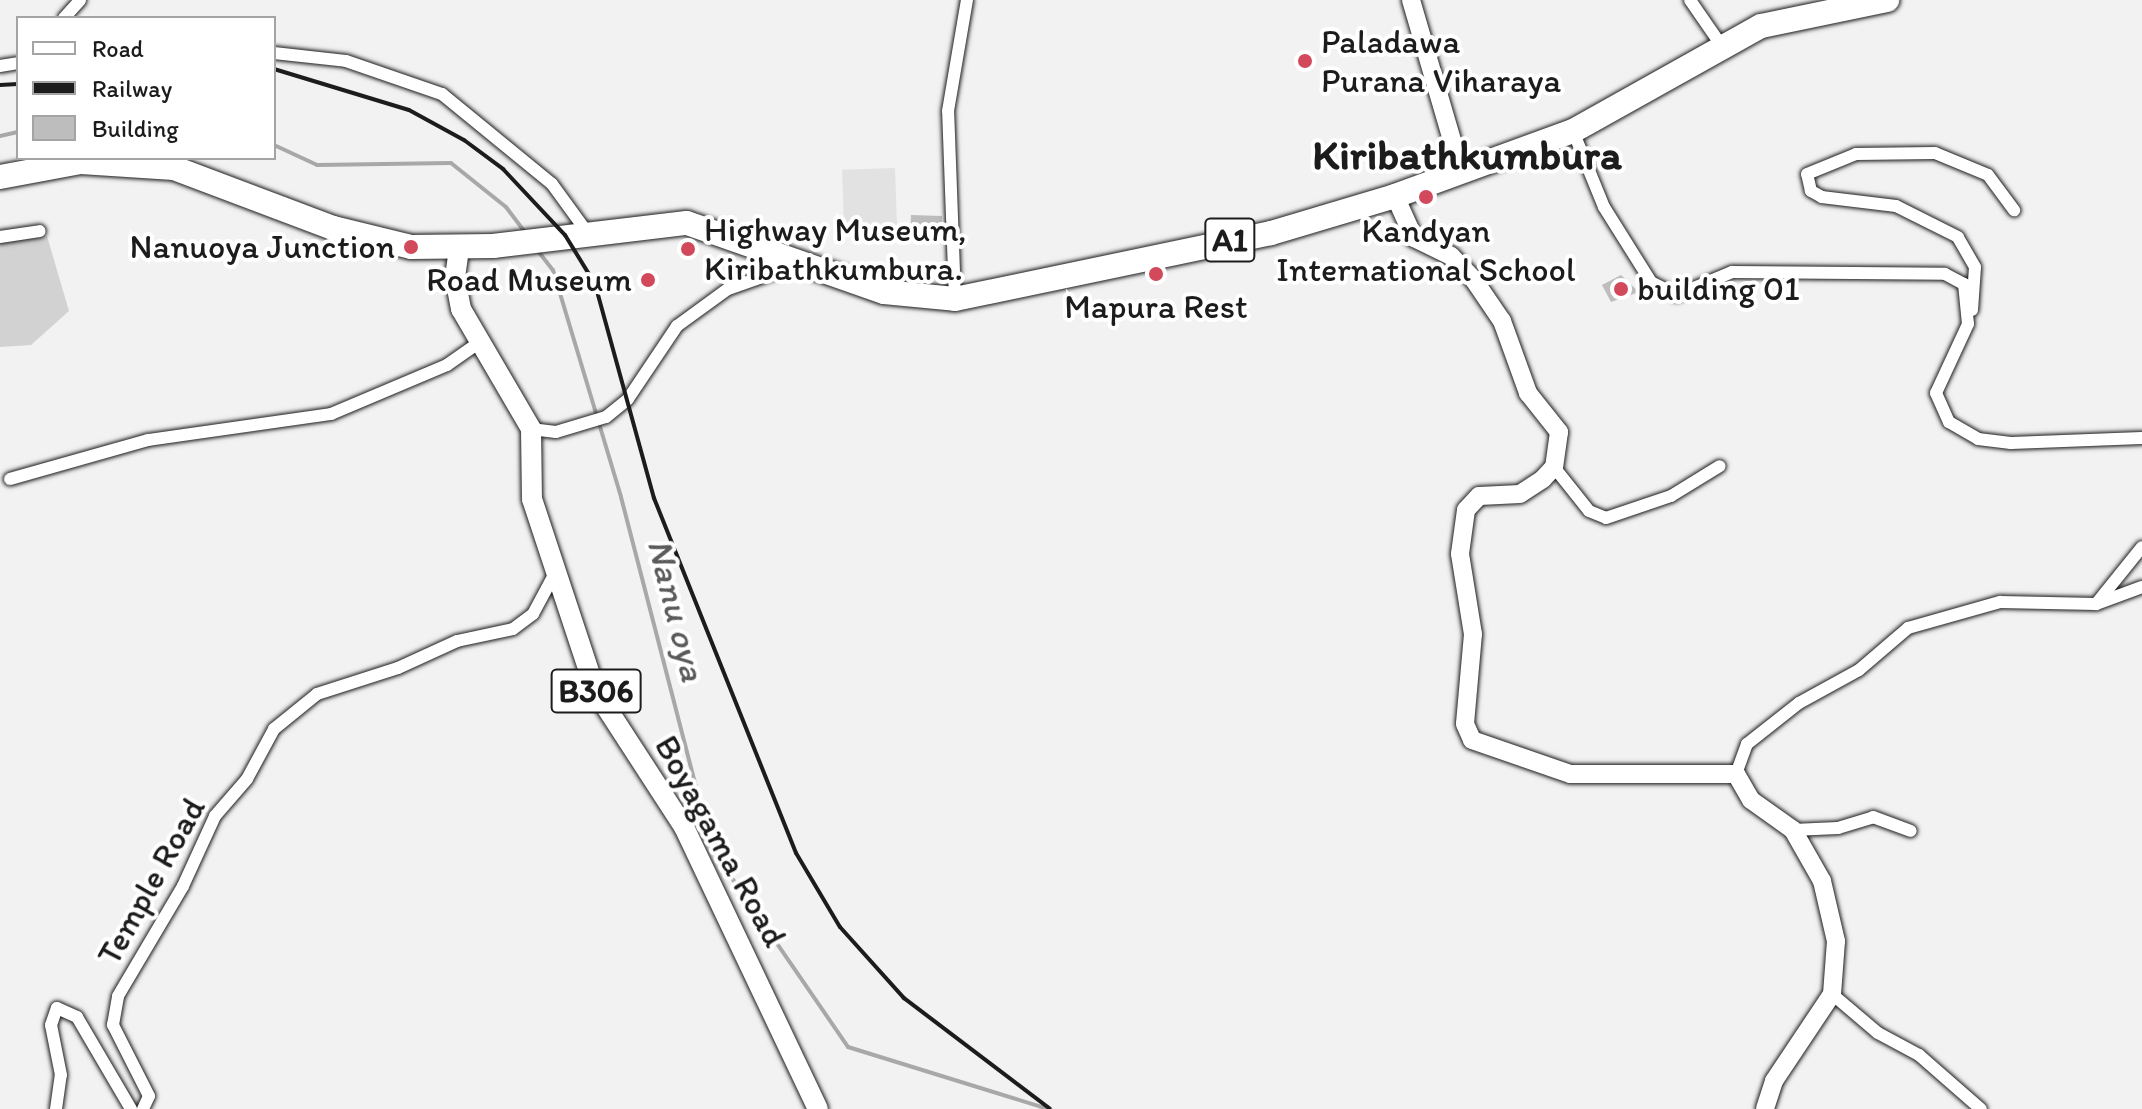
<!DOCTYPE html>
<style>
body{margin:0}
#map{position:relative;width:2142px;height:1109px;overflow:hidden;background:#f2f2f2;font-family:Itim,sans-serif}
div>[style]{position:absolute}
.built>*{inset:0;background:#e2e2e2;transform-origin:0 0}
.green>*{inset:0;background:#d2d2d2}
.stream>*{height:4px;margin:-2px;padding:0 2px;transform-origin:2px;border-radius:2px;background:#a8a8a8}
.building>*{inset:0;background:#bdbdbd;transform-origin:0 0}
.roads{filter:drop-shadow(0 0 2px #1c1c1c) drop-shadow(0 0 2px #1c1c1c)}
.street>*{height:12px;margin:-6px;padding:0 6px;transform-origin:6px;border-radius:6px;background:#fff}
.secondary>*{height:18px;margin:-9px;padding:0 9px;transform-origin:9px;border-radius:9px;background:#fff}
.primary>*{height:20px;margin:-10px;padding:0 10px;transform-origin:10px;border-radius:10px;background:#fff}
.highway>*{height:24px;margin:-12px;padding:0 12px;transform-origin:12px;border-radius:12px;background:#fff}
.rail>*{height:4px;margin:-2px;padding:0 2px;transform-origin:2px;border-radius:2px;background:#1c1c1c}
.dots>*{width:22px;height:22px;translate:-50% -50%;box-sizing:border-box;border:4px solid #fff;border-radius:50%}
span{translate:-50% -50%;white-space:nowrap;text-align:center;line-height:1.15;-webkit-text-stroke:8px #fff;paint-order:stroke}
.shield-label span{padding:2px 6px;background:#fff;border:2px solid;border-radius:6px;-webkit-text-stroke-width:0}
.shield-label{font-size:32px;color:#1c1c1c;font-weight:700}
.poi-label{font-size:34px;color:#1c1c1c}
.left{translate:0 -50%;text-align:left}
.right{translate:-100% -50%;text-align:right}
.street-label{font-size:34px;color:#1c1c1c}
.water-label{font-size:36px;color:#5b5b5b;font-style:italic}
.district-label{font-size:42px;color:#1c1c1c;font-weight:700}
.legend{position:absolute;left:16px;top:16px;width:260px;height:144px;box-sizing:border-box;background:#fff;border:2px solid #a4a4a4;margin:0;padding:10px 14px;list-style:none;font-size:24px;color:#1c1c1c}
.legend li{display:flex;align-items:center;gap:16px;height:40px}
.legend b{width:40px;border:2px solid #a4a4a4}
</style>
<div id="map">
<div class="built">
<i style="left:895px;top:168px;width:57px;height:53px;rotate:88deg"></i>
</div>
<div class="green">
<i style="clip-path:polygon(47px 236px,69px 311px,31px 345px,0 347px,0 243px)"></i>
</div>
<div class="stream">
<i style="left:0;top:136px;width:18px;rotate:-13deg"></i>
<i style="left:274px;top:145px;width:47px;rotate:24.9deg"></i>
<i style="left:317px;top:165px;width:134px;rotate:-0.9deg"></i>
<i style="left:451px;top:163px;width:70px;rotate:38.7deg"></i>
<i style="left:506px;top:207px;width:34px;rotate:53deg"></i>
<i style="left:538px;top:251px;width:24px;rotate:52deg"></i>
<i style="left:553px;top:270px;width:237px;rotate:73.3deg"></i>
<i style="left:621px;top:497px;width:364px;rotate:75.5deg"></i>
<i style="left:712px;top:849px;width:240px;rotate:55.5deg"></i>
<i style="left:848px;top:1047px;width:209px;rotate:17.2deg"></i>
</div>
<div class="building">
<i style="left:911px;top:215px;width:31px;height:24px;rotate:2deg"></i>
<i style="clip-path:polygon(1621px 275px,1639px 292px,1611px 302px,1602px 285px)"></i>
</div>
<div class="roads">
<div class="street">
<i style="left:1690px;top:0;width:55px;rotate:55.4deg"></i>
<i style="left:64px;top:18px;width:24px;rotate:-48deg"></i>
<i style="left:274px;top:53px;width:72px;rotate:6.3deg"></i>
<i style="left:346px;top:61px;width:102px;rotate:19deg"></i>
<i style="left:442px;top:94px;width:142px;rotate:39.3deg"></i>
<i style="left:552px;top:184px;width:59px;rotate:53.9deg"></i>
<i style="left:0;top:66px;width:18px;rotate:-9deg"></i>
<i style="left:1573px;top:131px;width:82px;rotate:67.8deg"></i>
<i style="left:1604px;top:207px;width:89px;rotate:57.9deg"></i>
<i style="left:1651px;top:282px;width:29px;rotate:27deg"></i>
<i style="left:1677px;top:295px;width:60px;rotate:-22.7deg"></i>
<i style="left:1732px;top:272px;width:213px;rotate:0.5deg"></i>
<i style="left:1945px;top:274px;width:21px;rotate:28deg"></i>
<i style="left:1964px;top:284px;width:40px;rotate:84.3deg"></i>
<i style="left:1968px;top:324px;width:76px;rotate:114.9deg"></i>
<i style="left:1936px;top:393px;width:32px;rotate:66deg"></i>
<i style="left:1949px;top:422px;width:34px;rotate:30deg"></i>
<i style="left:1978px;top:439px;width:33px;rotate:7deg"></i>
<i style="left:2011px;top:443px;width:131px;rotate:-2.2deg"></i>
<i style="left:0;top:237px;width:40px;rotate:-8.5deg"></i>
<i style="left:955px;top:299px;width:188px;rotate:-92.1deg"></i>
<i style="left:948px;top:111px;width:113px;rotate:-80.3deg"></i>
<i style="left:1972px;top:310px;width:43px;rotate:-86deg"></i>
<i style="left:1975px;top:267px;width:34px;rotate:-120deg"></i>
<i style="left:1958px;top:237px;width:69px;rotate:-153.4deg"></i>
<i style="left:1896px;top:206px;width:75px;rotate:-173.1deg"></i>
<i style="left:1822px;top:197px;width:13px;rotate:-151deg"></i>
<i style="left:1811px;top:191px;width:17px;rotate:-103deg"></i>
<i style="left:1807px;top:174px;width:53px;rotate:-22.2deg"></i>
<i style="left:1856px;top:154px;width:79px;rotate:-0.7deg"></i>
<i style="left:1935px;top:153px;width:57px;rotate:22.5deg"></i>
<i style="left:1988px;top:175px;width:44px;rotate:53.4deg"></i>
<i style="left:531px;top:429px;width:25px;rotate:7deg"></i>
<i style="left:556px;top:432px;width:52px;rotate:-16.7deg"></i>
<i style="left:606px;top:417px;width:28px;rotate:-39deg"></i>
<i style="left:628px;top:399px;width:88px;rotate:-56.1deg"></i>
<i style="left:677px;top:326px;width:63px;rotate:-36deg"></i>
<i style="left:728px;top:289px;width:72px;rotate:-19.4deg"></i>
<i style="left:1554px;top:467px;width:56px;rotate:51.5deg"></i>
<i style="left:1589px;top:511px;width:18px;rotate:22deg"></i>
<i style="left:1606px;top:518px;width:69px;rotate:-18.7deg"></i>
<i style="left:1671px;top:496px;width:57px;rotate:-31.5deg"></i>
<i style="left:10px;top:479px;width:143px;rotate:-15.8deg"></i>
<i style="left:148px;top:440px;width:185px;rotate:-8.1deg"></i>
<i style="left:331px;top:414px;width:126px;rotate:-22.9deg"></i>
<i style="left:447px;top:365px;width:37px;rotate:-35deg"></i>
<i style="left:2096px;top:604px;width:73px;rotate:-51.1deg"></i>
<i style="left:1736px;top:774px;width:32px;rotate:-70deg"></i>
<i style="left:1747px;top:744px;width:66px;rotate:-38.3deg"></i>
<i style="left:1799px;top:703px;width:68px;rotate:-28.8deg"></i>
<i style="left:1859px;top:670px;width:65px;rotate:-40.6deg"></i>
<i style="left:1908px;top:628px;width:96px;rotate:-15.8deg"></i>
<i style="left:2000px;top:602px;width:96px;rotate:1.2deg"></i>
<i style="left:2096px;top:604px;width:49px;rotate:-20.3deg"></i>
<i style="left:1793px;top:830px;width:45px;rotate:-2.5deg"></i>
<i style="left:1838px;top:828px;width:37px;rotate:-17deg"></i>
<i style="left:1873px;top:817px;width:40px;rotate:20.2deg"></i>
<i style="left:1832px;top:994px;width:60px;rotate:40.3deg"></i>
<i style="left:1878px;top:1033px;width:47px;rotate:28.2deg"></i>
<i style="left:1919px;top:1055px;width:82px;rotate:41.1deg"></i>
<i style="left:56px;top:1109px;width:34px;rotate:-82deg"></i>
<i style="left:61px;top:1075px;width:51px;rotate:-101.3deg"></i>
<i style="left:51px;top:1025px;width:18px;rotate:-71deg"></i>
<i style="left:57px;top:1008px;width:22px;rotate:24deg"></i>
<i style="left:77px;top:1017px;width:107px;rotate:59.6deg"></i>
<i style="left:143px;top:1109px;width:14px;rotate:-65deg"></i>
<i style="left:149px;top:1096px;width:80px;rotate:-116.9deg"></i>
<i style="left:113px;top:1025px;width:29px;rotate:-80deg"></i>
<i style="left:118px;top:996px;width:128px;rotate:-59.4deg"></i>
<i style="left:183px;top:886px;width:77px;rotate:-65.4deg"></i>
<i style="left:215px;top:816px;width:49px;rotate:-49.1deg"></i>
<i style="left:247px;top:779px;width:57px;rotate:-61.6deg"></i>
<i style="left:274px;top:729px;width:55px;rotate:-39.1deg"></i>
<i style="left:317px;top:694px;width:85px;rotate:-17.8deg"></i>
<i style="left:398px;top:668px;width:65px;rotate:-24.6deg"></i>
<i style="left:457px;top:641px;width:57px;rotate:-12.1deg"></i>
<i style="left:513px;top:629px;width:25px;rotate:-37deg"></i>
<i style="left:533px;top:614px;width:47px;rotate:-61.8deg"></i>
</div>
<div class="secondary">
<i style="left:1411px;top:0;width:175px;rotate:73.7deg"></i>
<i style="left:1395px;top:196px;width:46px;rotate:65.7deg"></i>
<i style="left:1414px;top:238px;width:41px;rotate:25.9deg"></i>
<i style="left:1451px;top:256px;width:33px;rotate:46deg"></i>
<i style="left:1474px;top:280px;width:50px;rotate:55.7deg"></i>
<i style="left:1502px;top:321px;width:77px;rotate:70.1deg"></i>
<i style="left:1528px;top:393px;width:50px;rotate:51.5deg"></i>
<i style="left:1559px;top:432px;width:35px;rotate:98deg"></i>
<i style="left:1554px;top:467px;width:16px;rotate:133deg"></i>
<i style="left:1543px;top:479px;width:27px;rotate:147deg"></i>
<i style="left:1520px;top:494px;width:41px;rotate:177.2deg"></i>
<i style="left:1479px;top:496px;width:19px;rotate:133deg"></i>
<i style="left:1466px;top:510px;width:44px;rotate:97.8deg"></i>
<i style="left:1460px;top:554px;width:81px;rotate:80.8deg"></i>
<i style="left:1473px;top:634px;width:90px;rotate:95.1deg"></i>
<i style="left:1465px;top:724px;width:17px;rotate:66deg"></i>
<i style="left:1472px;top:740px;width:104px;rotate:19.1deg"></i>
<i style="left:1570px;top:774px;width:166px"></i>
<i style="left:1736px;top:774px;width:30px;rotate:60deg"></i>
<i style="left:1751px;top:800px;width:52px;rotate:35.5deg"></i>
<i style="left:1793px;top:830px;width:59px;rotate:60.4deg"></i>
<i style="left:1822px;top:881px;width:62px;rotate:76.9deg"></i>
<i style="left:1836px;top:941px;width:53px;rotate:94.3deg"></i>
<i style="left:1832px;top:994px;width:105px;rotate:123.7deg"></i>
<i style="left:1774px;top:1081px;width:29px;rotate:108deg"></i>
</div>
<div class="primary">
<i style="left:459px;top:249px;width:29px;rotate:98deg"></i>
<i style="left:455px;top:278px;width:32px;rotate:79deg"></i>
<i style="left:461px;top:309px;width:139px;rotate:59.7deg"></i>
<i style="left:531px;top:429px;width:70px;rotate:89.2deg"></i>
<i style="left:532px;top:499px;width:201px;rotate:71.7deg"></i>
<i style="left:595px;top:690px;width:163px;rotate:57deg"></i>
<i style="left:684px;top:827px;width:312px;rotate:64.6deg"></i>
</div>
<div class="highway">
<i style="left:0;top:177px;width:82px;rotate:-10.5deg"></i>
<i style="left:81px;top:162px;width:93px;rotate:3.7deg"></i>
<i style="left:174px;top:168px;width:170px;rotate:20.7deg"></i>
<i style="left:333px;top:228px;width:80px;rotate:13.7deg"></i>
<i style="left:411px;top:247px;width:82px;rotate:-0.7deg"></i>
<i style="left:493px;top:246px;width:195px;rotate:-6.8deg"></i>
<i style="left:687px;top:223px;width:209px;rotate:19.3deg"></i>
<i style="left:884px;top:292px;width:71px;rotate:5.6deg"></i>
<i style="left:955px;top:299px;width:323px;rotate:-11.8deg"></i>
<i style="left:1271px;top:233px;width:129px;rotate:-16.6deg"></i>
<i style="left:1395px;top:196px;width:189px;rotate:-20.1deg"></i>
<i style="left:1573px;top:131px;width:215px;rotate:-29.2deg"></i>
<i style="left:1761px;top:26px;width:129px;rotate:-11.7deg"></i>
</div>
</div>
<div class="rail">
<i style="left:274px;top:69px;width:141px;rotate:16.9deg"></i>
<i style="left:409px;top:110px;width:63px;rotate:28.6deg"></i>
<i style="left:464px;top:140px;width:49px;rotate:36.6deg"></i>
<i style="left:503px;top:169px;width:91px;rotate:46.8deg"></i>
<i style="left:565px;top:235px;width:57px;rotate:58.5deg"></i>
<i style="left:595px;top:284px;width:222px;rotate:74.6deg"></i>
<i style="left:654px;top:498px;width:382px;rotate:68.2deg"></i>
<i style="left:796px;top:853px;width:86px;rotate:59.3deg"></i>
<i style="left:840px;top:927px;width:96px;rotate:48deg"></i>
<i style="left:904px;top:998px;width:183px;rotate:37.2deg"></i>
<i style="left:0;top:85px;width:18px;rotate:-3deg"></i>
</div>
<div class="dots">
<i style="left:1305px;top:61px;background:#d1495b"></i>
<i style="left:1426px;top:197px;background:#d1495b"></i>
<i style="left:411px;top:247px;background:#d1495b"></i>
<i style="left:688px;top:249px;background:#d1495b"></i>
<i style="left:1156px;top:274px;background:#d1495b"></i>
<i style="left:648px;top:280px;background:#d1495b"></i>
<i style="left:1621px;top:289px;background:#d1495b"></i>
</div>
<div class="shield-label">
<span style="left:1230px;top:240px">A1</span>
<span style="left:596px;top:691px">B306</span>
</div>
<div class="poi-label">
<span class="left" style="left:1321px;top:61px">Paladawa<br>Purana Viharaya</span>
<span class="left" style="left:704px;top:249px">Highway Museum,<br>Kiribathkumbura.</span>
<span style="left:1426px;top:250px">Kandyan<br>International School</span>
<span class="right" style="left:395px;top:247px">Nanuoya Junction</span>
<span class="right" style="left:632px;top:280px">Road Museum</span>
<span class="left" style="left:1637px;top:289px">building 01</span>
<span style="left:1156px;top:307px">Mapura Rest</span>
</div>
<div class="street-label">
<span style="left:721px;top:841px;rotate:61deg">Boyagama Road</span>
<span style="left:151px;top:881px;rotate:-61deg">Temple Road</span>
</div>
<div class="water-label">
<span style="left:677px;top:610px;rotate:76deg">Nanu oya</span>
</div>
<div class="district-label">
<span style="left:1467px;top:155px">Kiribathkumbura</span>
</div>
<ul class="legend">
<li><b style="height:10px;background:#fff"></b>Road</li>
<li><b style="height:10px;background:#1c1c1c"></b>Railway</li>
<li><b style="height:22px;background:#bdbdbd"></b>Building</li>
</ul>
</div>
